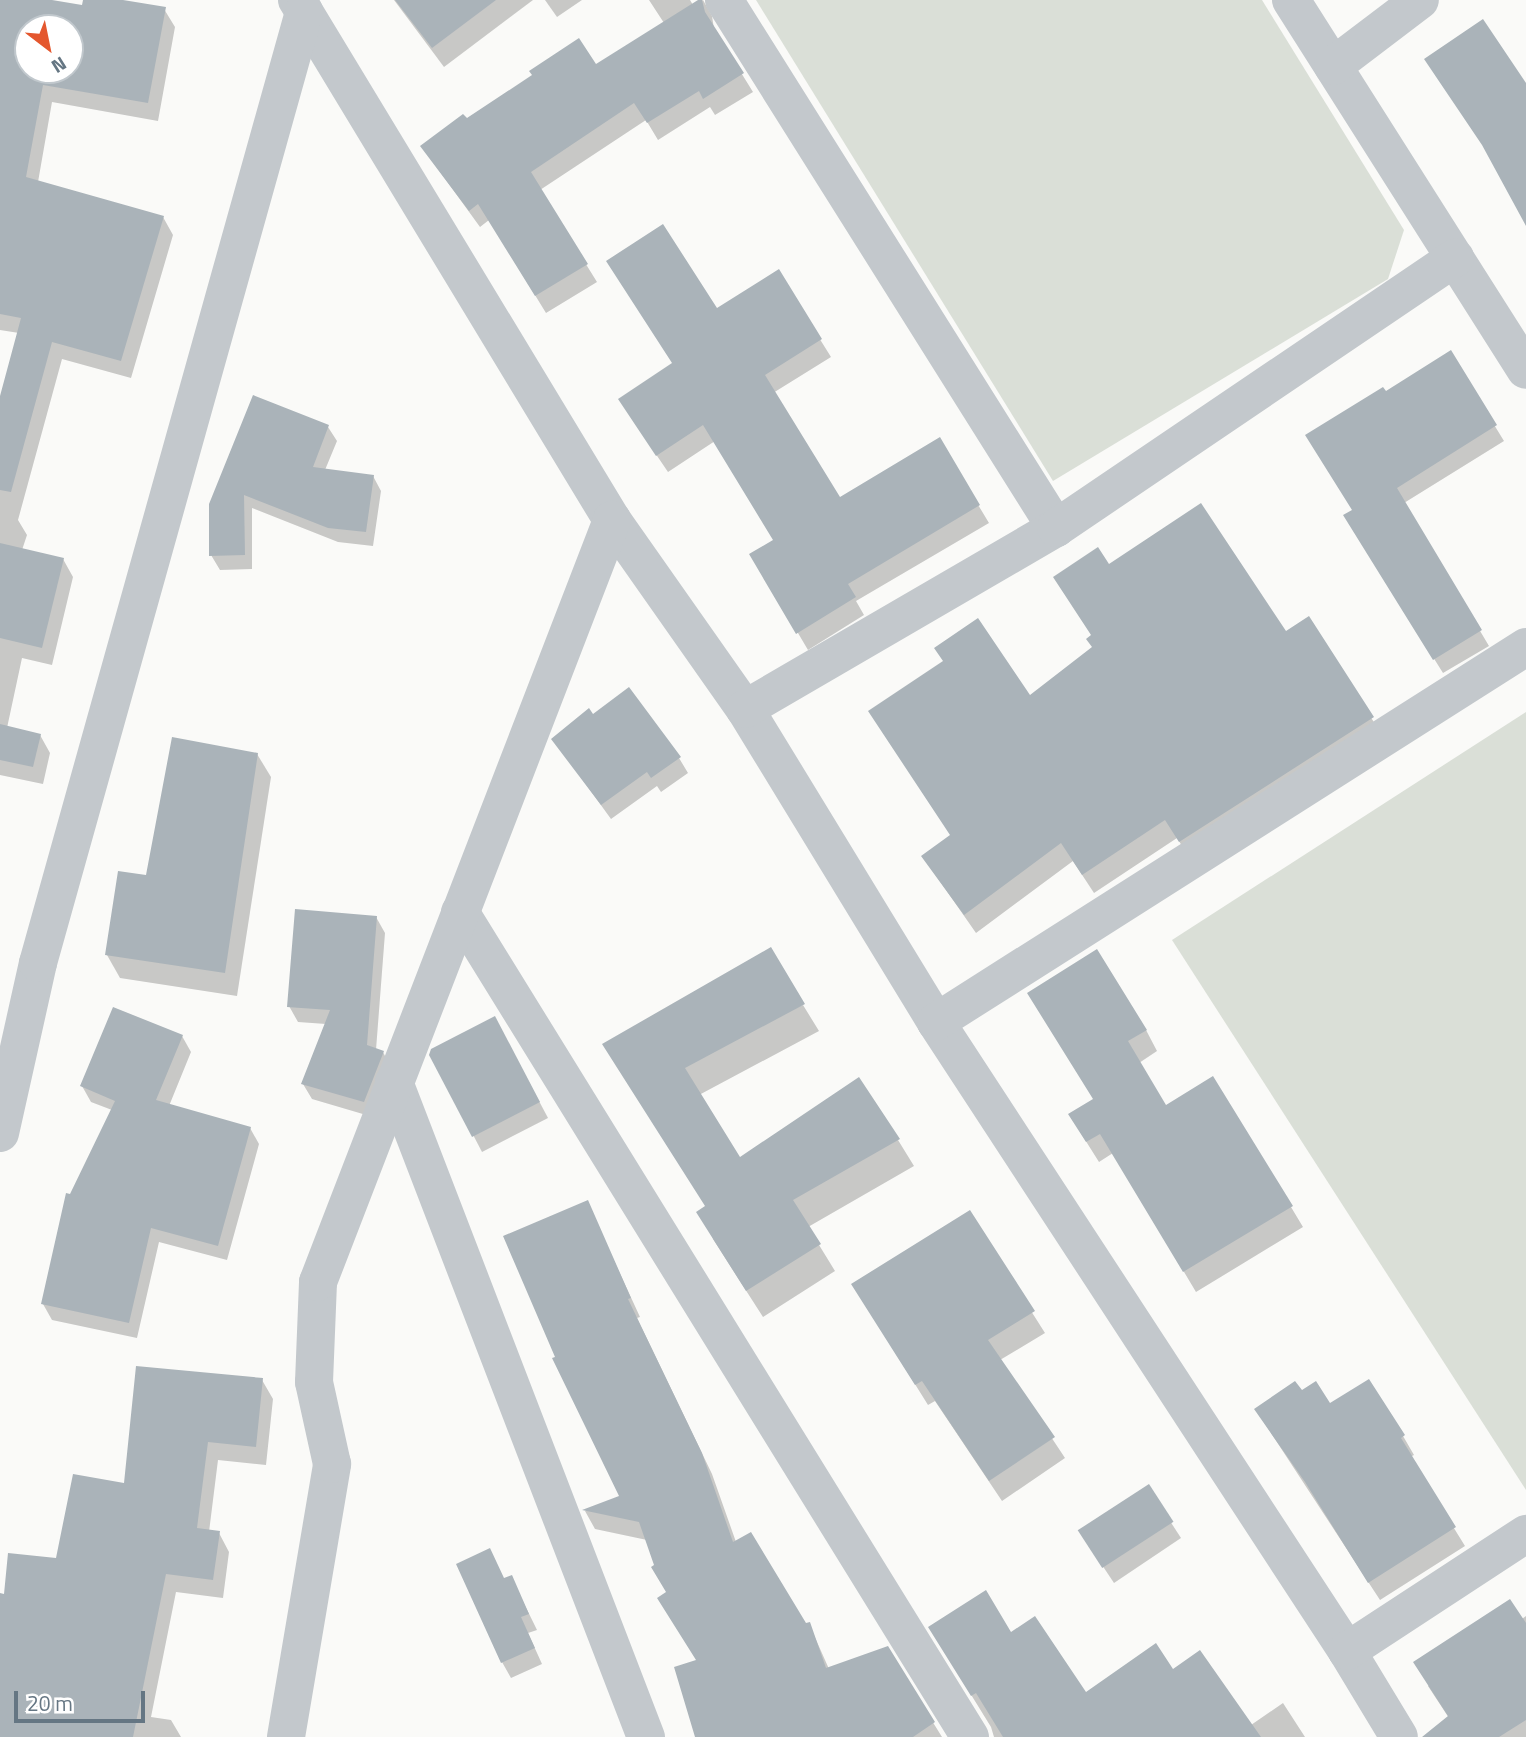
<!DOCTYPE html>
<style>
body{margin:0}
#map{position:relative;width:1526px;height:1737px;overflow:hidden;background:#fafaf8;font-family:"Titillium Web",sans-serif}
div>[style]{position:absolute}
.green>*{inset:0;background:#dadfd7}
.shadow>*{inset:0;background:#0003}
.building>*{inset:0;background:#aab3b9;transform-origin:0 0}
.minor>*{height:38px;margin:-19px;padding:0 19px;transform-origin:19px;border-radius:19px;background:#c3c8cc}
span{translate:-50% -50%;white-space:nowrap;text-align:center;line-height:1.15;-webkit-text-stroke:7px #fff;paint-order:stroke}
.north{position:absolute;left:14px;top:14px;width:70px;height:70px;box-sizing:border-box;background:#fff;border:2px solid #c1c8cd;border-radius:50%;rotate:148deg;font-size:19px;font-weight:700;line-height:28px;text-align:center;color:#657683}
.north::after{content:'';display:block;margin:auto;width:24px;height:32px;background:#e4572e;clip-path:polygon(50% 0,100% 100%,50% 72%,0 100%)}
.scale{position:absolute;left:14px;top:1691px;width:131px;height:32px;box-sizing:border-box;border:4px solid #657683;border-top:0;padding-left:9px;font-size:21px;line-height:24px;white-space:nowrap;color:#657683;-webkit-text-stroke:5px #fff;paint-order:stroke}
</style>
<div id="map">
<div class="green">
<i style="clip-path:polygon(756px 0,1262px 0,1404px 230px,1388px 279px,1053px 481px)"></i>
<i style="clip-path:polygon(1526px 712px,1526px 1490px,1172px 940px)"></i>
</div>
<div class="shadow">
<i style="clip-path:polygon(evenodd,0 0,42px 0,84px 7px,85px 0,113px 0,164px 9px,175px 27px,158px 121px,52px 102px,38px 182px,163px 217px,173px 235px,131px 378px,62px 359px,18px 520px,27px 535px,22px 550px,63px 559px,73px 577px,52px 665px,22px 658px,7px 728px,40px 735px,50px 753px,43px 784px,0 775px,0 403px,19px 333px,0 330px,0 0,28px 28px,70px 28px,70px 70px,28px 70px,28px 28px)"></i>
<i style="clip-path:polygon(394px 0,533px 0,444px 67px)"></i>
<i style="clip-path:polygon(545px 0,582px 0,557px 17px)"></i>
<i style="clip-path:polygon(649px 0,690px 0,693px 5px,703px 0,712px 16px,714px 29px,753px 92px,715px 115px,710px 107px,658px 140px,646px 120px,540px 190px,597px 282px,546px 313px,489px 220px,480px 227px,422px 147px,534px 76px,595px 66px,664px 23px)"></i>
<i style="clip-path:polygon(778px 272px,831px 357px,773px 393px,839px 499px,939px 440px,989px 523px,856px 601px,864px 615px,808px 650px,752px 555px,775px 541px,715px 441px,668px 472px,630px 416px,716px 310px)"></i>
<i style="clip-path:polygon(1450px 353px,1504px 441px,1404px 503px,1489px 646px,1443px 673px,1354px 531px,1354px 511px)"></i>
<i style="clip-path:polygon(328px 427px,337px 441px,325px 470px,373px 476px,381px 491px,373px 546px,338px 542px,252px 508px,252px 569px,220px 570px,211px 555px,211px 505px)"></i>
<i style="clip-path:polygon(1108px 566px,1285px 634px,1308px 619px,1384px 738px,1191px 860px,1177px 838px,1094px 893px,1073px 861px,976px 933px,923px 857px,951px 836px,1030px 698px,1093px 648px,1092px 636px)"></i>
<i style="clip-path:polygon(593px 716px,679px 758px,688px 773px,661px 792px,657px 786px,611px 819px,553px 739px)"></i>
<i style="clip-path:polygon(257px 754px,271px 777px,237px 996px,120px 978px,107px 955px,148px 877px)"></i>
<i style="clip-path:polygon(376px 917px,385px 933px,376px 1050px,383px 1052px,391px 1068px,373px 1117px,312px 1099px,303px 1084px,326px 1024px,298px 1022px,289px 1006px)"></i>
<i style="clip-path:polygon(803px 1005px,819px 1031px,699px 1095px,739px 1159px,898px 1140px,914px 1166px,808px 1227px,835px 1271px,763px 1317px,713px 1239px,707px 1207px,620px 1071px)"></i>
<i style="clip-path:polygon(1041px 1014px,1146px 1030px,1157px 1051px,1139px 1063px,1166px 1107px,1291px 1207px,1303px 1227px,1196px 1292px,1113px 1153px,1099px 1162px,1082px 1135px,1095px 1100px)"></i>
<i style="clip-path:polygon(503px 1033px,548px 1118px,482px 1152px,431px 1054px)"></i>
<i style="clip-path:polygon(182px 1036px,191px 1052px,169px 1106px,250px 1128px,259px 1144px,227px 1260px,159px 1242px,137px 1338px,52px 1320px,43px 1304px,71px 1196px,112px 1110px,91px 1102px,82px 1086px)"></i>
<i style="clip-path:polygon(587px 1202px,640px 1317px,637px 1318px,712px 1474px,736px 1542px,806px 1625px,809px 1624px,829px 1669px,887px 1648px,942px 1737px,696px 1737px,698px 1661px,647px 1540px,595px 1529px,585px 1511px,622px 1497px,557px 1357px)"></i>
<i style="clip-path:polygon(969px 1213px,1045px 1333px,1000px 1360px,1065px 1458px,1002px 1501px,935px 1401px,928px 1405px,865px 1304px)"></i>
<i style="clip-path:polygon(262px 1380px,273px 1399px,266px 1465px,218px 1460px,209px 1532px,219px 1533px,229px 1552px,223px 1598px,176px 1592px,151px 1717px,171px 1720px,181px 1737px,0 1737px,0 1595px,6px 1596px,58px 1560px,125px 1485px)"></i>
<i style="clip-path:polygon(1301px 1392px,1403px 1436px,1414px 1455px,1410px 1457px,1465px 1546px,1380px 1600px,1256px 1410px)"></i>
<i style="clip-path:polygon(1148px 1487px,1181px 1538px,1114px 1583px,1090px 1547px)"></i>
<i style="clip-path:polygon(511px 1577px,537px 1630px,528px 1633px,542px 1664px,511px 1678px,502px 1662px,505px 1580px)"></i>
<i style="clip-path:polygon(1526px 1616px,1526px 1737px,1454px 1737px,1449px 1718px,1428px 1686px)"></i>
<i style="clip-path:polygon(1010px 1634px,1086px 1694px,1172px 1672px,1251px 1725px,1283px 1703px,1305px 1737px,994px 1737px,991px 1727px,941px 1646px)"></i>
</div>
<div class="building">
<i style="clip-path:polygon(evenodd,0 0,52px 0,82px 5px,83px 0,123px 0,166px 7px,148px 103px,43px 85px,26px 177px,164px 216px,121px 361px,52px 342px,11px 492px,0 490px,0 396px,21px 318px,0 314px,0 0,28px 28px,70px 28px,70px 70px,28px 70px,28px 28px)"></i>
<i style="clip-path:polygon(395px 0,496px 0,432px 48px)"></i>
<i style="clip-path:polygon(698px 0,702px 0,705px 12px,744px 73px,703px 99px,699px 91px,647px 123px,634px 103px,531px 172px,588px 264px,535px 296px,478px 204px,469px 211px,420px 146px,463px 114px,467px 118px,532px 75px,529px 71px,579px 38px,596px 64px)"></i>
<i style="clip-path:polygon(1483px 19px,1526px 83px,1526px 226px,1482px 145px,1424px 59px)"></i>
<i style="clip-path:polygon(663px 224px,717px 308px,779px 269px,822px 339px,765px 375px,840px 497px,940px 437px,980px 505px,848px 584px,856px 597px,796px 634px,749px 554px,773px 540px,703px 425px,656px 456px,618px 399px,672px 363px,606px 261px)"></i>
<i style="clip-path:polygon(1451px 350px,1497px 425px,1397px 488px,1482px 630px,1433px 660px,1343px 515px,1352px 510px,1305px 435px,1383px 387px,1386px 391px)"></i>
<i style="clip-path:polygon(253px 395px,329px 425px,313px 467px,374px 475px,366px 532px,328px 528px,244px 495px,245px 555px,209px 556px,209px 504px)"></i>
<i style="clip-path:polygon(1201px 503px,1286px 631px,1309px 616px,1374px 717px,1179px 842px,1165px 820px,1082px 875px,1061px 843px,964px 915px,921px 856px,950px 835px,868px 711px,943px 661px,934px 648px,978px 618px,1030px 695px,1092px 647px,1086px 639px,1091px 635px,1053px 577px,1098px 547px,1109px 564px)"></i>
<i style="clip-path:polygon(0 543px,64px 558px,42px 648px,0 638px)"></i>
<i style="clip-path:polygon(629px 687px,681px 757px,651px 778px,647px 772px,601px 805px,551px 739px,589px 708px,593px 714px)"></i>
<i style="clip-path:polygon(0 724px,41px 734px,33px 767px,0 760px)"></i>
<i style="clip-path:polygon(172px 737px,258px 753px,225px 973px,105px 955px,118px 871px,146px 875px)"></i>
<i style="clip-path:polygon(295px 909px,377px 916px,367px 1045px,384px 1051px,364px 1102px,301px 1084px,330px 1010px,287px 1007px)"></i>
<i style="clip-path:polygon(771px 947px,805px 1004px,685px 1068px,740px 1157px,859px 1077px,900px 1139px,793px 1200px,821px 1244px,746px 1291px,696px 1212px,705px 1206px,602px 1044px)"></i>
<i style="clip-path:polygon(1097px 949px,1147px 1030px,1128px 1041px,1166px 1105px,1213px 1076px,1293px 1206px,1183px 1272px,1100px 1134px,1086px 1142px,1068px 1114px,1093px 1099px,1027px 993px)"></i>
<i style="clip-path:polygon(113px 1007px,183px 1035px,156px 1100px,251px 1127px,218px 1246px,151px 1228px,129px 1323px,41px 1304px,66px 1193px,70px 1194px,115px 1101px,80px 1086px)"></i>
<i style="clip-path:polygon(495px 1016px,540px 1102px,472px 1137px,429px 1055px,431px 1049px)"></i>
<i style="clip-path:polygon(588px 1200px,631px 1298px,628px 1299px,702px 1453px,733px 1542px,751px 1532px,806px 1623px,810px 1622px,826px 1668px,888px 1646px,935px 1722px,913px 1737px,695px 1737px,674px 1667px,696px 1660px,657px 1598px,666px 1592px,651px 1567px,654px 1565px,639px 1522px,582px 1510px,619px 1496px,552px 1358px,555px 1357px,503px 1236px)"></i>
<i style="clip-path:polygon(970px 1210px,1035px 1311px,988px 1340px,1055px 1437px,989px 1481px,922px 1381px,915px 1385px,851px 1284px)"></i>
<i style="clip-path:polygon(136px 1366px,263px 1378px,256px 1447px,208px 1442px,197px 1528px,220px 1531px,213px 1580px,166px 1574px,133px 1737px,0 1737px,0 1593px,4px 1594px,8px 1553px,56px 1558px,73px 1474px,124px 1483px)"></i>
<i style="clip-path:polygon(1369px 1379px,1405px 1435px,1401px 1438px,1456px 1527px,1368px 1583px,1305px 1482px,1254px 1409px,1295px 1381px,1302px 1390px,1316px 1381px,1330px 1403px)"></i>
<i style="left:1149px;top:1484px;width:45px;height:85px;rotate:57deg"></i>
<i style="clip-path:polygon(490px 1548px,504px 1578px,512px 1575px,529px 1614px,521px 1617px,535px 1648px,501px 1663px,456px 1564px)"></i>
<i style="clip-path:polygon(986px 1590px,1011px 1632px,1035px 1616px,1086px 1692px,1156px 1643px,1173px 1669px,1200px 1650px,1261px 1737px,1003px 1737px,976px 1693px,971px 1696px,928px 1627px)"></i>
<i style="clip-path:polygon(1510px 1599px,1526px 1623px,1526px 1720px,1499px 1737px,1422px 1737px,1448px 1716px,1413px 1662px)"></i>
</div>
<div class="minor">
<i style="left:297px;top:0;width:608px;rotate:58.79deg"></i>
<i style="left:612px;top:520px;width:231px;rotate:54.9deg"></i>
<i style="left:745px;top:709px;width:367px;rotate:58.6deg"></i>
<i style="left:936px;top:1022px;width:751px;rotate:56.84deg"></i>
<i style="left:1347px;top:1651px;width:100px;rotate:58.8deg"></i>
<i style="left:724px;top:0;width:624px;rotate:57.84deg"></i>
<i style="left:1291px;top:0;width:438px;rotate:57.6deg"></i>
<i style="left:1333px;top:66px;width:109px;rotate:-37.2deg"></i>
<i style="left:745px;top:709px;width:360px;rotate:-30.2deg"></i>
<i style="left:1056px;top:528px;width:482px;rotate:-34.1deg"></i>
<i style="left:460px;top:912px;width:970px;rotate:58.28deg"></i>
<i style="left:936px;top:1022px;width:699px;rotate:-32.44deg"></i>
<i style="left:394px;top:1082px;width:702px;rotate:68.96deg"></i>
<i style="left:0;top:1133px;width:174px;rotate:-77.4deg"></i>
<i style="left:38px;top:963px;width:988px;rotate:-74.37deg"></i>
<i style="left:1347px;top:1651px;width:214px;rotate:-33.2deg"></i>
<i style="left:286px;top:1737px;width:277px;rotate:-80.4deg"></i>
<i style="left:332px;top:1464px;width:84px;rotate:-102.4deg"></i>
<i style="left:314px;top:1382px;width:100px;rotate:-87.7deg"></i>
<i style="left:318px;top:1282px;width:817px;rotate:-68.9deg"></i>
</div>
<div class="north">N</div>
<div class="scale">20 m</div>
</div>
